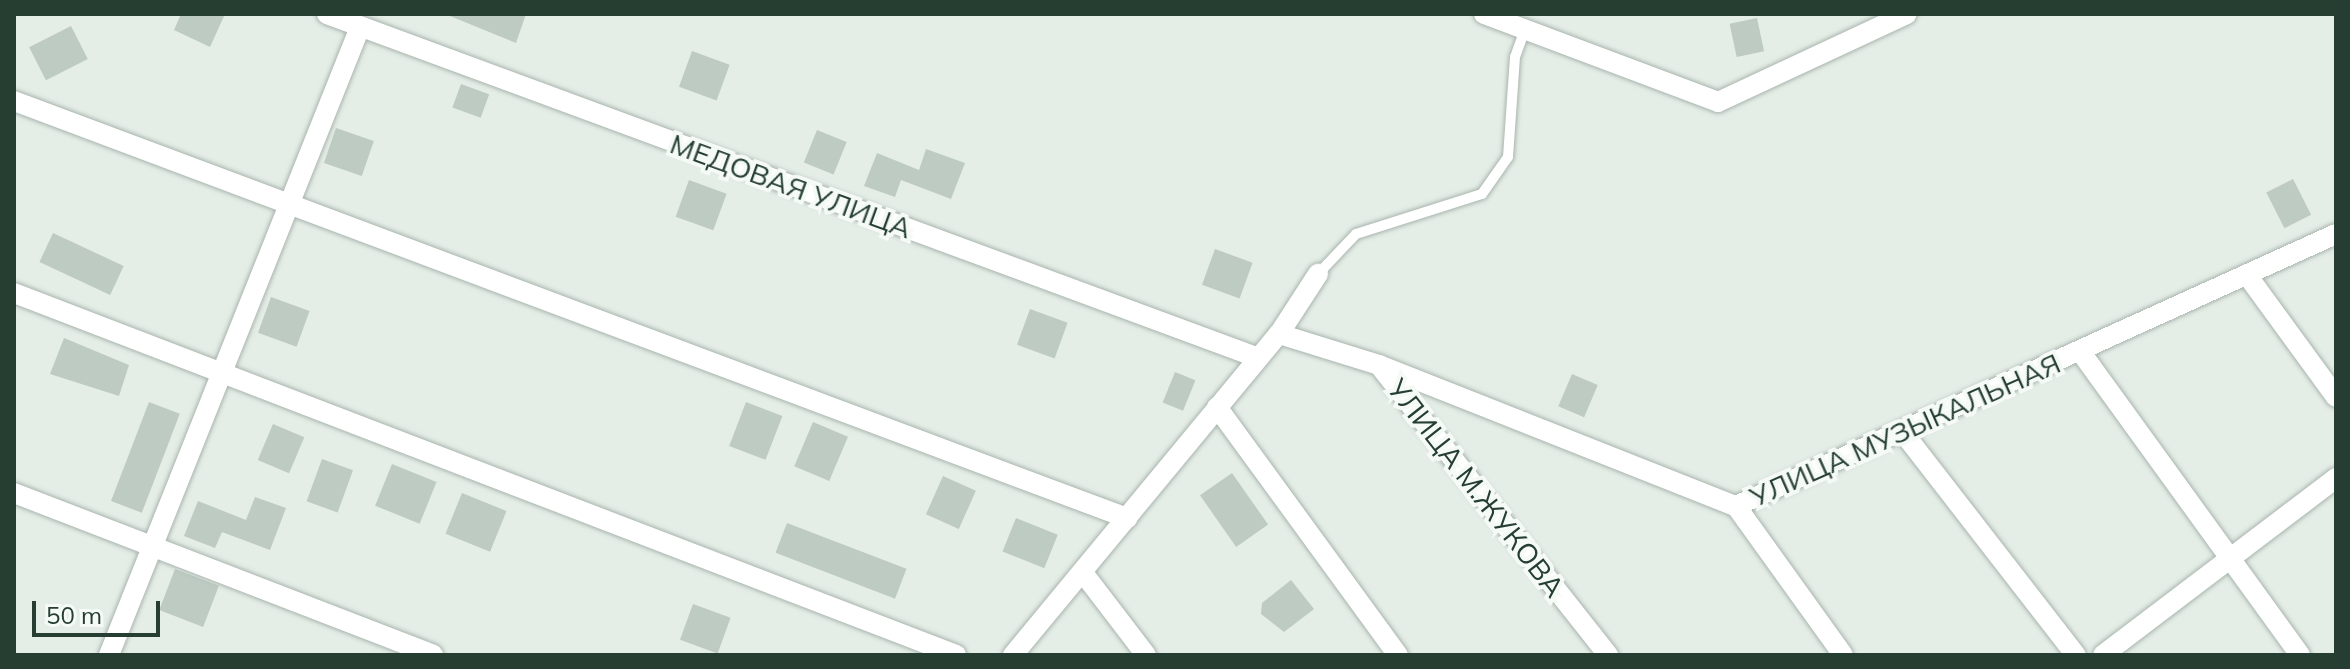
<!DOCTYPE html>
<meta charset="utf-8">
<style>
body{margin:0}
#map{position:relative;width:2350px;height:669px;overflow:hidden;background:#e5ede7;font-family:Mulish,sans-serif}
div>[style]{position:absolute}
.building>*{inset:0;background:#bdcbc2;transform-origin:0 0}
.roads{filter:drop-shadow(0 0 2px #a8b5ad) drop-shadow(0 0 2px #a8b5ad)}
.lane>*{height:10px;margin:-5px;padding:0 5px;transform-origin:5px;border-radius:5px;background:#fff}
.street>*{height:20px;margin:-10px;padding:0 10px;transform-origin:10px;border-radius:10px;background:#fff}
span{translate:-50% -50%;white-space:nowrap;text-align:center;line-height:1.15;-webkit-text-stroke:8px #f5faf6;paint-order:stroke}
.street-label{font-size:28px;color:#253e31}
.frame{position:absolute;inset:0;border:16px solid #253e31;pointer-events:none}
.scale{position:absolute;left:32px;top:601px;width:128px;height:36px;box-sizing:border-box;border:4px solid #253e31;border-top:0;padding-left:10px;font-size:24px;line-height:28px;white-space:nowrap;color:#253e31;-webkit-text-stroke:6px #f5faf6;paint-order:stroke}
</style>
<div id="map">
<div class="building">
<i style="clip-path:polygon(181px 14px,225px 14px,210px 47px,174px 30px)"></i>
<i style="clip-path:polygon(445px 14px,526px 14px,516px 43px)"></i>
<i style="left:1757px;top:18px;width:34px;height:28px;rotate:78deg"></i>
<i style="left:71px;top:26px;width:37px;height:47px;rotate:63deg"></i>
<i style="left:692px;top:51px;width:40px;height:38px;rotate:20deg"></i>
<i style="left:461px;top:84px;width:30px;height:25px;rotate:20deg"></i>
<i style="left:336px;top:128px;width:40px;height:37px;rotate:19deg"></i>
<i style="left:817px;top:130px;width:32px;height:35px;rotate:22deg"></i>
<i style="clip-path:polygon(926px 149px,965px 163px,951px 199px,901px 180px,895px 197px,864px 186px,877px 153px,919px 170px)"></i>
<i style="left:2293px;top:179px;width:40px;height:30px;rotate:63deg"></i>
<i style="left:689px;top:180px;width:40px;height:39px;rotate:20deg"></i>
<i style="left:53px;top:233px;width:78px;height:32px;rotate:25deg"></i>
<i style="left:1215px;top:249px;width:40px;height:38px;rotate:20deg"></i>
<i style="left:271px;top:297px;width:41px;height:38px;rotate:20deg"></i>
<i style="left:1030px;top:309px;width:40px;height:38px;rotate:20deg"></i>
<i style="clip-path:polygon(64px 338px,129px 365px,119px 396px,50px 374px)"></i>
<i style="left:1175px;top:372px;width:22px;height:33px;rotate:22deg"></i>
<i style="left:1572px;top:374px;width:28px;height:35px;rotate:23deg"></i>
<i style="left:149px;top:402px;width:33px;height:106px;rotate:21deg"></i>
<i style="left:746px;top:402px;width:39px;height:47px;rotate:21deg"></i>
<i style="left:813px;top:422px;width:38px;height:48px;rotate:23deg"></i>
<i style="left:273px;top:424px;width:34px;height:39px;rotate:23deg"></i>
<i style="left:322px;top:459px;width:33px;height:45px;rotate:20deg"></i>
<i style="left:392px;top:464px;width:48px;height:45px;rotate:22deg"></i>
<i style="left:1232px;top:473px;width:63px;height:39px;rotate:55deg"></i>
<i style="left:943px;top:476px;width:36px;height:42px;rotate:24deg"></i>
<i style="left:462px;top:493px;width:48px;height:44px;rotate:22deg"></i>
<i style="clip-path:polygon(255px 497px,286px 508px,270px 550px,222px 532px,215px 548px,184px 536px,198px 501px,246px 520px)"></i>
<i style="left:1016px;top:518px;width:45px;height:36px;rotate:22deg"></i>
<i style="left:787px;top:523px;width:128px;height:32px;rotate:21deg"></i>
<i style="left:175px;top:569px;width:47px;height:44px;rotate:21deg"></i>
<i style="clip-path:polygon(1291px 580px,1314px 609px,1284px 632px,1261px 614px,1262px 603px)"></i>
<i style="left:693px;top:604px;width:40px;height:38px;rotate:20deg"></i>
</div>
<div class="roads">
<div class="lane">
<i style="left:1318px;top:274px;width:55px;rotate:-46.5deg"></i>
<i style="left:1356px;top:234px;width:132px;rotate:-17.6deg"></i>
<i style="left:1482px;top:194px;width:45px;rotate:-54.9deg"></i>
<i style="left:1508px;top:157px;width:100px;rotate:-86deg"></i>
<i style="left:1515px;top:57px;width:30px;rotate:-70deg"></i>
</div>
<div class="street">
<i style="left:327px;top:14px;width:990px;rotate:20.26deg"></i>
<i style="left:1484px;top:14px;width:250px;rotate:20.6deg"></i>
<i style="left:1718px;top:102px;width:208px;rotate:-25deg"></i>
<i style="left:14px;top:101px;width:1189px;rotate:20.54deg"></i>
<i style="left:2247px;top:275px;width:151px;rotate:53.9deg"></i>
<i style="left:14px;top:293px;width:1009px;rotate:21.02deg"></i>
<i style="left:1279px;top:334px;width:105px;rotate:17.2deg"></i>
<i style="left:1379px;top:365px;width:370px;rotate:51.7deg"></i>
<i style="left:2080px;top:351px;width:375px;rotate:54.1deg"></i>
<i style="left:1379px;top:365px;width:384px;rotate:21.6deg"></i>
<i style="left:1736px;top:506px;width:659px;rotate:-24.39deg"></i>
<i style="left:1217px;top:407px;width:307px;rotate:53.9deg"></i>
<i style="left:1902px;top:431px;width:284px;rotate:52.2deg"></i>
<i style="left:14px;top:493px;width:449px;rotate:21.1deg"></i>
<i style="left:1736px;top:506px;width:183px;rotate:54.3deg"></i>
<i style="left:1084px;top:574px;width:102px;rotate:52.6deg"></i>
<i style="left:109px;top:655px;width:676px;rotate:-68.21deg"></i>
<i style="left:1013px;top:655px;width:417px;rotate:-50.4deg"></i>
<i style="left:1279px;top:334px;width:72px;rotate:-57deg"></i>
<i style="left:2103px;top:655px;width:293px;rotate:-37.2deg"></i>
</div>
</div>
<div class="street-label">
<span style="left:791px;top:186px;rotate:20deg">МЕДОВАЯ УЛИЦА</span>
<span style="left:1905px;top:430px;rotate:-24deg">УЛИЦА МУЗЫКАЛЬНАЯ</span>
<span style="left:1476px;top:488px;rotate:52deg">УЛИЦА М.ЖУКОВА</span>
</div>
<div class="frame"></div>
<div class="scale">50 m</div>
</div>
